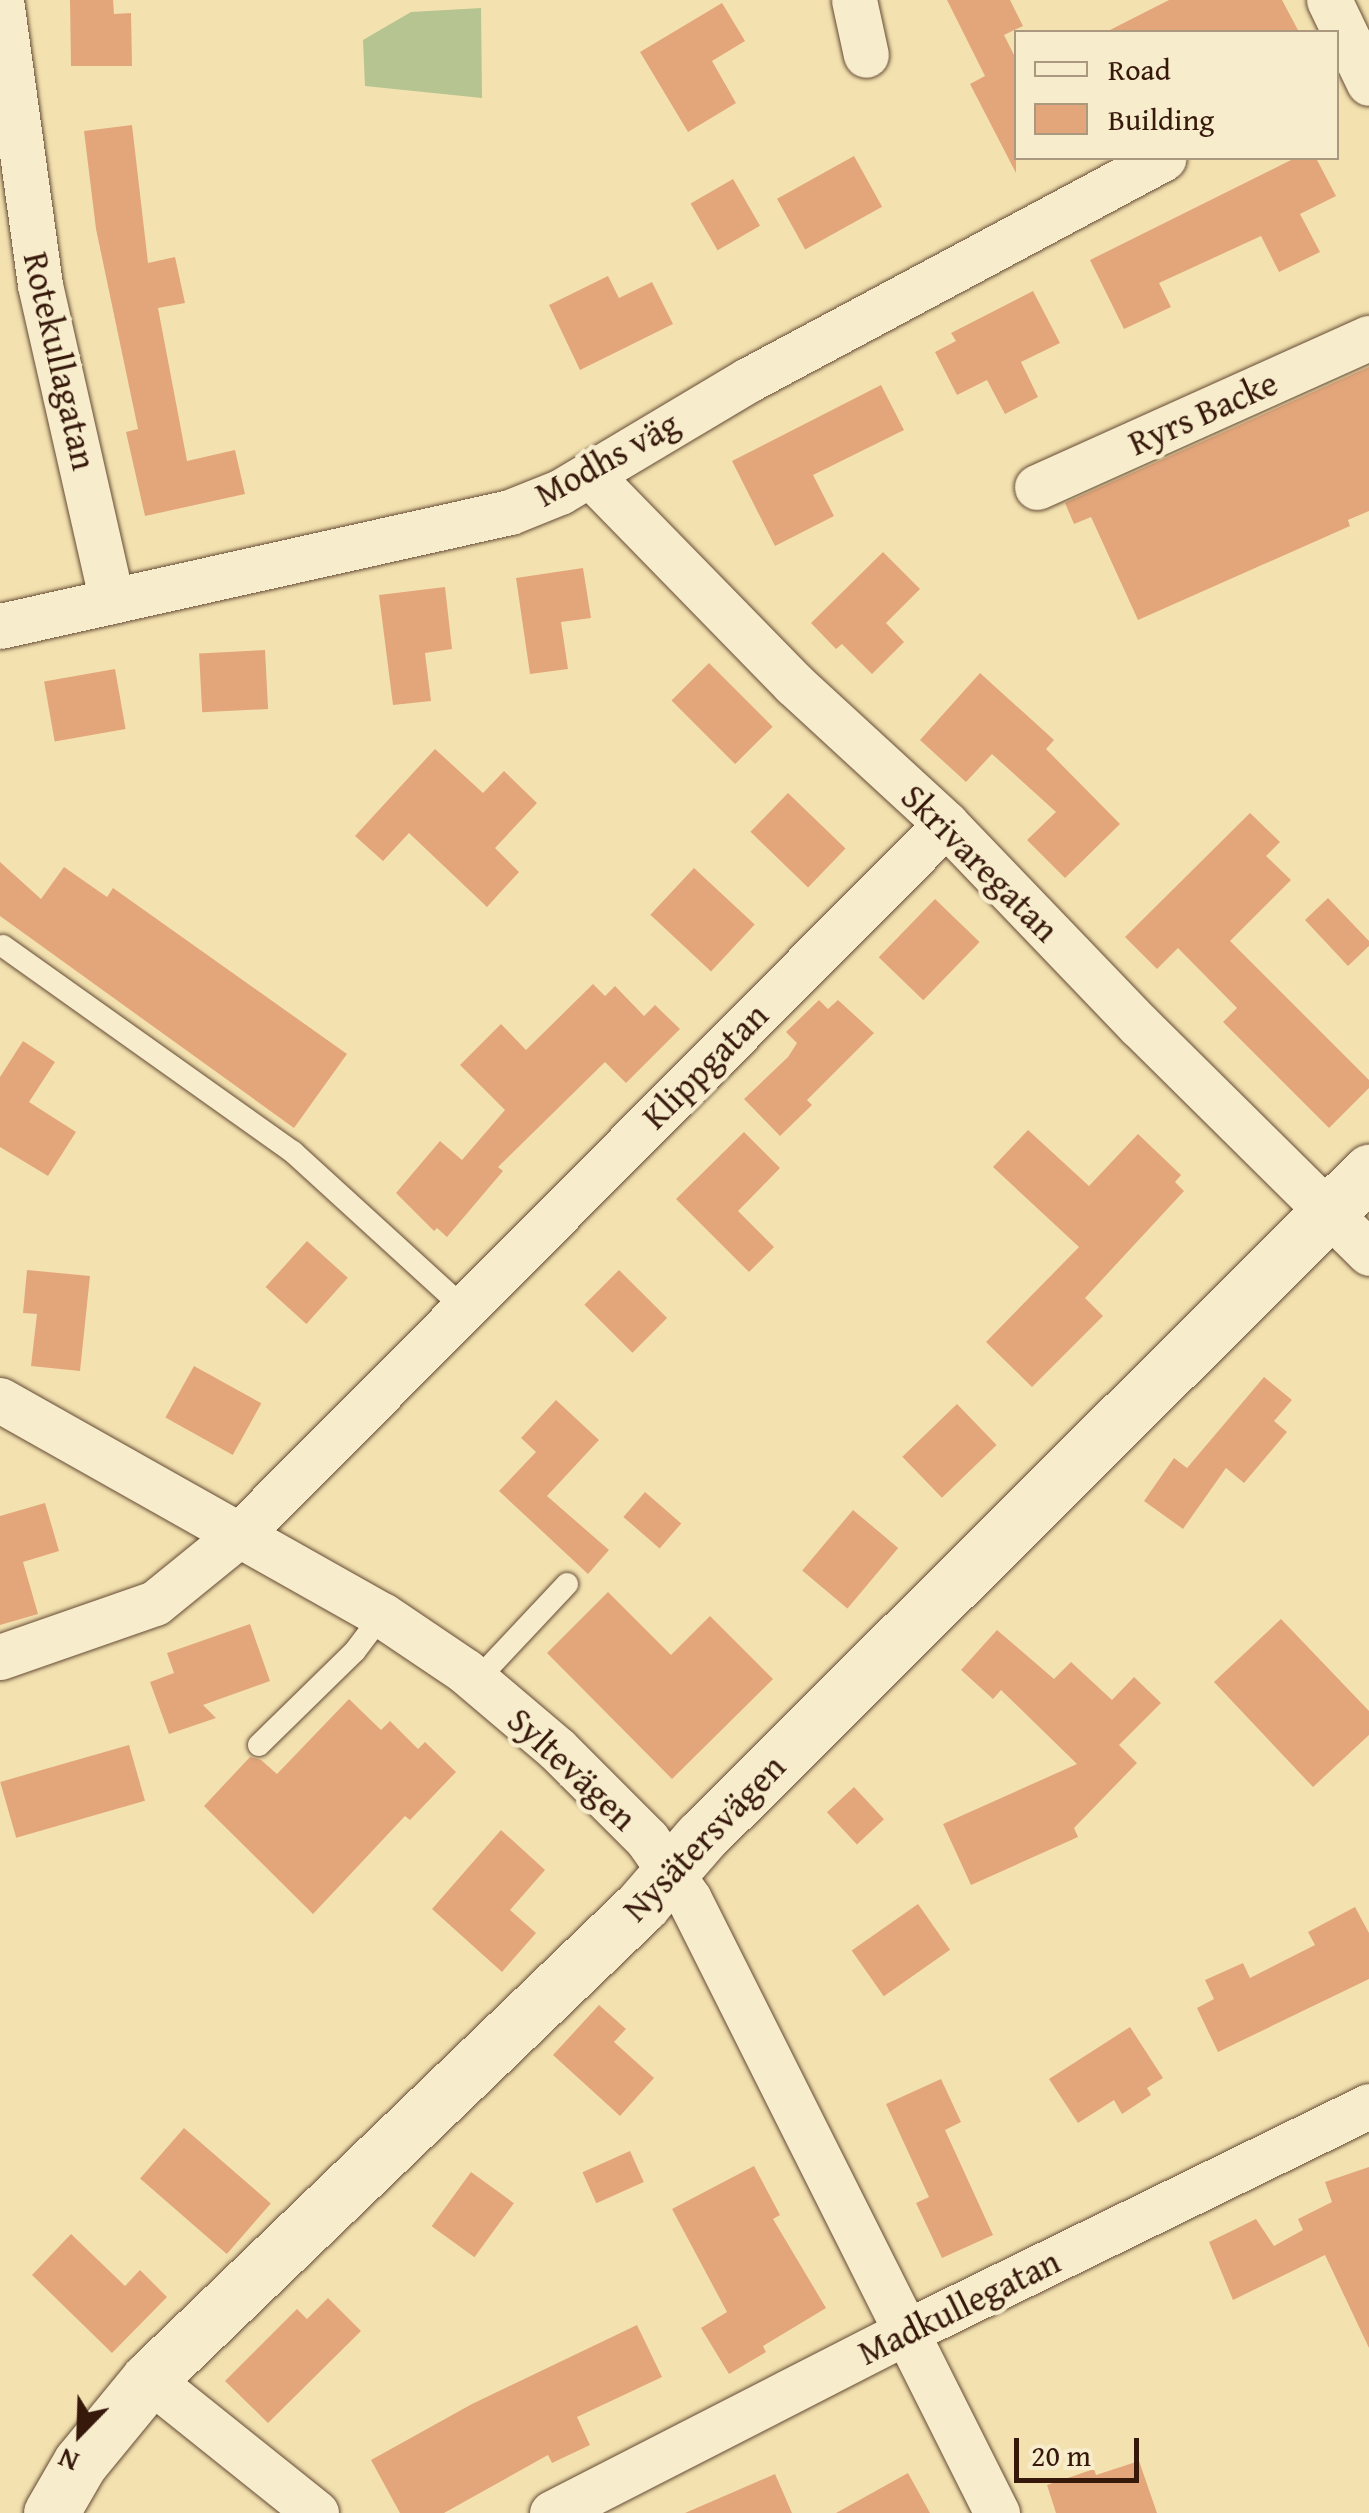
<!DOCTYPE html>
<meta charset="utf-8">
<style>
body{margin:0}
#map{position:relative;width:1369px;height:2513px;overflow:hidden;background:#f3e2b0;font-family:"Gentium Book Plus",serif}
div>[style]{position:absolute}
.green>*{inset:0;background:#b5c490}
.building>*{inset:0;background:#e3a67b;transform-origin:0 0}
.roads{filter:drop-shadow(0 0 2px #664b35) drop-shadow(0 0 2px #664b35)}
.lane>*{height:22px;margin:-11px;padding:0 11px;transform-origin:11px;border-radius:11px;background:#f7eccc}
.street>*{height:45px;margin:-22.5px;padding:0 22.5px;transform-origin:22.5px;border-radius:22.5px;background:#f7eccc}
.secondary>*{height:55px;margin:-27.5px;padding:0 27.5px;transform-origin:27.5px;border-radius:27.5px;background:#f7eccc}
span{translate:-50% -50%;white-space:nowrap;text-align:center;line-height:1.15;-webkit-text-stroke:9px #f7eccc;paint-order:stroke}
.street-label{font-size:35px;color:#37190c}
.legend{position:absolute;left:1014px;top:30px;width:325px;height:130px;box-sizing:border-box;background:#f7eccc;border:2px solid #aa987f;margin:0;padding:12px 18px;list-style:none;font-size:30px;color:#37190c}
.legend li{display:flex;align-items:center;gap:20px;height:50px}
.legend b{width:50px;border:2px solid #aa987f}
.north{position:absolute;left:30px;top:2383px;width:100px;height:100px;-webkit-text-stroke:8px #f7eccc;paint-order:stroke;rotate:203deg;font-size:28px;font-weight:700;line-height:40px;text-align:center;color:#37190c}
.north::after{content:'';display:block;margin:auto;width:35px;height:45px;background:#37190c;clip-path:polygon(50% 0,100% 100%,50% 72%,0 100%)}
.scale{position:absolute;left:1014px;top:2438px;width:125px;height:45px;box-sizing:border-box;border:5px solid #37190c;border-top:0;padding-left:12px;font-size:30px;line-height:35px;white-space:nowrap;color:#37190c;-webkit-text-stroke:8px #f7eccc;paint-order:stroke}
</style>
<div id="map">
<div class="green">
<i style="clip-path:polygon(481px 8px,482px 98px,365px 86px,363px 40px,411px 12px)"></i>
</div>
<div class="building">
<i style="clip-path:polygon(70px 0,113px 0,114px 14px,131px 13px,132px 66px,71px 66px)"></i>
<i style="clip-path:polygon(947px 0,1010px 0,1023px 26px,1004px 35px,1016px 59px,1016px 173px,970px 84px,985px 76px)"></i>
<i style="clip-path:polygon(1169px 0,1282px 0,1299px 32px,1106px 32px)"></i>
<i style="clip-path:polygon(722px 3px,745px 41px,712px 61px,736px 103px,688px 132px,640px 52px)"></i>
<i style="clip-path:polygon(132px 125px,148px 263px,175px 257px,185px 303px,158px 308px,187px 461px,235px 450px,245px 494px,145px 516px,126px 432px,138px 429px,96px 229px,84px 131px)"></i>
<i style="left:854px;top:156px;width:58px;height:88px;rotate:61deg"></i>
<i style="clip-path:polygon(1295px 158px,1316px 158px,1336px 196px,1300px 214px,1320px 252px,1279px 272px,1261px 236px,1159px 283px,1171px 307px,1124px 329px,1090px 260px)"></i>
<i style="left:733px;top:179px;width:54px;height:49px;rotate:60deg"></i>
<i style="clip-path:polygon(608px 276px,619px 298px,652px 282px,673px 324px,580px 370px,549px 305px)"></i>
<i style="clip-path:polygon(1033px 291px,1060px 343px,1021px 362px,1038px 397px,1005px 414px,987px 380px,957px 395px,935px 352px,956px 341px,951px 333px)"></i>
<i style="clip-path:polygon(1369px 367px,1369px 511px,1348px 520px,1350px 526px,1138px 620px,1091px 517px,1074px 524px,1065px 503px)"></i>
<i style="clip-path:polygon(881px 385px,904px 430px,813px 475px,834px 516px,775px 546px,732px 461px)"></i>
<i style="clip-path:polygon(883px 552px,920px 589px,886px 623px,904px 642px,872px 674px,842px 644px,836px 649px,811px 623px)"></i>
<i style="clip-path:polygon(583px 568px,591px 618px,561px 622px,568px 669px,530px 674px,516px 578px)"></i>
<i style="clip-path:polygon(445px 587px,452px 649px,425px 653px,431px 701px,393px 705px,379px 595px)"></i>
<i style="left:265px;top:650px;width:59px;height:66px;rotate:87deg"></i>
<i style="left:709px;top:663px;width:90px;height:53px;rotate:45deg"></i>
<i style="left:115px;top:669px;width:61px;height:72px;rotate:80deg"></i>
<i style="clip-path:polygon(980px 673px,1054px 740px,1046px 749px,1120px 824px,1065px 878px,1027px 840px,1056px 812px,992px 754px,966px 782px,920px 740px)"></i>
<i style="clip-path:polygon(435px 749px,483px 793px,504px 771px,537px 803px,495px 848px,519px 872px,487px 907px,409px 833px,383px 861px,355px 836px)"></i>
<i style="left:788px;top:793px;width:80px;height:54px;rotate:44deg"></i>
<i style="clip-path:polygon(1250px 813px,1280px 842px,1266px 856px,1291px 880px,1230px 941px,1369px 1080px,1369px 1088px,1329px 1128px,1223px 1022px,1237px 1008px,1178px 948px,1157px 969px,1125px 937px)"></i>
<i style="clip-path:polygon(0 862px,41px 899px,64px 867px,107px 897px,113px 888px,347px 1054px,294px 1128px,0 916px)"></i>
<i style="left:694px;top:868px;width:83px;height:64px;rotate:43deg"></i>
<i style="clip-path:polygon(1328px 898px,1369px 941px,1369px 946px,1348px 966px,1305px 920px)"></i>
<i style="left:935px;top:899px;width:62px;height:81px;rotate:44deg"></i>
<i style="clip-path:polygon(593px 984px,605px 996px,615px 986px,644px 1016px,655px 1005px,680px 1029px,626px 1083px,605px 1062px,498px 1167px,503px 1171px,447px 1237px,437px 1228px,434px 1231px,396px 1193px,440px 1141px,462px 1160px,505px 1110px,460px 1065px,501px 1024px,526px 1050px)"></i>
<i style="clip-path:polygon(819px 1000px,828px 1009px,838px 1000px,874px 1033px,807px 1100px,812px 1105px,780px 1136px,744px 1099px,788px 1057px,797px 1043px,786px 1032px)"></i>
<i style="clip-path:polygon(23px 1041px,55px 1062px,29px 1102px,76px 1132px,48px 1176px,0 1147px,0 1077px)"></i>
<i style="clip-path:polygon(1028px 1130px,1089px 1186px,1138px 1134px,1181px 1175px,1175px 1182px,1184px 1191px,1085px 1298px,1103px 1316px,1032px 1387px,986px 1342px,1079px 1247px,993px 1167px)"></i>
<i style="clip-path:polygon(744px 1132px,780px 1168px,738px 1211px,774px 1247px,749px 1272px,676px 1199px)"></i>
<i style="left:307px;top:1241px;width:55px;height:62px;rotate:42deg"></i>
<i style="clip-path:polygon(27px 1270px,90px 1276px,80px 1371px,31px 1366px,37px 1314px,23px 1313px)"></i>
<i style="left:619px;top:1270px;width:68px;height:49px;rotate:45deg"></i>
<i style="left:194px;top:1366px;width:77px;height:59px;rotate:29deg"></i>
<i style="clip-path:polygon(1264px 1377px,1292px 1400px,1274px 1421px,1287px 1432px,1244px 1483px,1226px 1468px,1183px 1529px,1144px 1501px,1174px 1458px,1187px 1468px)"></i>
<i style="clip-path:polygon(556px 1400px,599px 1440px,547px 1496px,609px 1550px,588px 1574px,499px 1491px,536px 1452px,521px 1438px)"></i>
<i style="left:957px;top:1404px;width:57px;height:76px;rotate:46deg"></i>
<i style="left:645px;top:1492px;width:48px;height:33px;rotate:41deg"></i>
<i style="clip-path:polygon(45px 1503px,59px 1551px,23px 1562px,38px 1614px,0 1625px,0 1516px)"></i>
<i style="left:853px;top:1510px;width:59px;height:79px;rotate:40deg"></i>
<i style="clip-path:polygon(608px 1592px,671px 1655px,710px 1616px,773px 1679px,672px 1779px,547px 1653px)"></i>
<i style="clip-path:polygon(1281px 1619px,1369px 1711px,1369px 1735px,1313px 1787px,1214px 1682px)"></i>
<i style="clip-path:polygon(250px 1624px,270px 1681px,203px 1705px,216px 1718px,169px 1734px,150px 1682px,174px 1673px,167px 1653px)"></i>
<i style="clip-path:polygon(997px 1630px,1054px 1679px,1071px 1662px,1112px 1700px,1134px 1677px,1161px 1703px,1119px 1745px,1137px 1763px,1074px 1828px,1078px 1837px,971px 1885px,943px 1824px,1077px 1764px,1001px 1690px,993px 1699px,961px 1670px)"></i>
<i style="clip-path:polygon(349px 1699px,381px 1730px,390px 1721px,418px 1749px,425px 1742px,456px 1772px,410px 1820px,405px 1816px,313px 1914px,204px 1806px,250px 1757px,261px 1760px,277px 1774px)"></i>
<i style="left:129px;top:1745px;width:58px;height:134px;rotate:74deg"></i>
<i style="left:854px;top:1787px;width:44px;height:37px;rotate:47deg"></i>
<i style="clip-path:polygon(501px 1830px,545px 1870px,510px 1910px,536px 1933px,502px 1972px,432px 1909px)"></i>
<i style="left:918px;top:1904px;width:56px;height:81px;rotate:55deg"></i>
<i style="clip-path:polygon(1355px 1907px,1369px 1933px,1369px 1979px,1218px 2052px,1197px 2008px,1214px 1999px,1205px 1980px,1243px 1963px,1250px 1978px,1315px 1945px,1308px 1932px)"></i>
<i style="clip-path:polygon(599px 2005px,626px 2029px,614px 2042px,654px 2078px,620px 2116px,553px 2055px)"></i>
<i style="clip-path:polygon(1130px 2027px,1163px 2078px,1147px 2088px,1151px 2095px,1122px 2114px,1114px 2100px,1078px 2123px,1049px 2079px)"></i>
<i style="clip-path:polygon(941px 2079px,961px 2122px,945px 2130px,993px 2235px,942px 2258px,916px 2203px,929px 2197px,886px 2104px)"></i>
<i style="left:184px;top:2128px;width:115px;height:67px;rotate:41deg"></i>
<i style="left:630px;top:2151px;width:34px;height:52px;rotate:66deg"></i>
<i style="clip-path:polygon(754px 2166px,780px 2215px,773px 2219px,826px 2308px,763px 2346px,766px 2352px,729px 2374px,701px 2328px,727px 2312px,672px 2209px)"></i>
<i style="clip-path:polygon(1369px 2167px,1369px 2348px,1325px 2255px,1233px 2300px,1209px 2242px,1256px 2219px,1274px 2246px,1303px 2230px,1298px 2219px,1332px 2202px,1325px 2182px)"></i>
<i style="left:471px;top:2172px;width:53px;height:67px;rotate:36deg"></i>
<i style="clip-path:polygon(71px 2234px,125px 2286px,140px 2270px,167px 2297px,112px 2353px,32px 2275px)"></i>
<i style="clip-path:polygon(328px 2298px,361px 2331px,268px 2423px,225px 2381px,297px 2309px,307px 2319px)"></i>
<i style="clip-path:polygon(637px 2325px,662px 2377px,577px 2417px,590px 2445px,552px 2463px,548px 2455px,444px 2513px,400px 2513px,371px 2460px,472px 2404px)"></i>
<i style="clip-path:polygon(1139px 2461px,1157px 2513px,1056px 2513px,1047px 2485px,1094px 2469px,1096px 2475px)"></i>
<i style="clip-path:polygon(908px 2473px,930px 2513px,836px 2513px)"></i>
<i style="clip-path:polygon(775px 2474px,792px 2513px,685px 2513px)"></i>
</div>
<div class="roads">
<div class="lane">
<i style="left:3px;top:946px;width:356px;rotate:35.4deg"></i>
<i style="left:293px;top:1152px;width:231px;rotate:42.4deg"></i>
<i style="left:476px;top:1681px;width:133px;rotate:-46.8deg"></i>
<i style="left:259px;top:1745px;width:134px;rotate:-44.4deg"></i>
<i style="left:355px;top:1651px;width:45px;rotate:-53.1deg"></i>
</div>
<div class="street">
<i style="left:1px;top:0;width:288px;rotate:82.2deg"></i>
<i style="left:40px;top:285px;width:324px;rotate:77.2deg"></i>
<i style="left:854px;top:0;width:56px;rotate:77.7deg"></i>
<i style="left:1329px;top:0;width:92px;rotate:64.3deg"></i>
<i style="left:590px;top:475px;width:292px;rotate:45.7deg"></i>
<i style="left:794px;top:684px;width:207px;rotate:42.6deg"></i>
<i style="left:946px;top:824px;width:279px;rotate:46.2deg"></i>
<i style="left:1139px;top:1025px;width:324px;rotate:44.7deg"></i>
<i style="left:1037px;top:487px;width:364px;rotate:-24.2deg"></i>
<i style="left:0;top:626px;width:523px;rotate:-12.6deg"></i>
<i style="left:510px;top:512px;width:54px;rotate:-21.8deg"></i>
<i style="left:560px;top:492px;width:219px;rotate:-30.8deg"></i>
<i style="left:748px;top:380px;width:471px;rotate:-28.1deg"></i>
<i style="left:0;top:1400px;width:438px;rotate:29.4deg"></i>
<i style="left:382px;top:1615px;width:100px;rotate:34deg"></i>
<i style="left:465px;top:1671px;width:121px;rotate:40.3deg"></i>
<i style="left:557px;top:1749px;width:127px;rotate:45deg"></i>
<i style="left:647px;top:1839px;width:73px;rotate:55deg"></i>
<i style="left:689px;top:1899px;width:687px;rotate:63.36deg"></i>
<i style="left:0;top:1657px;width:164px;rotate:-19.2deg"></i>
<i style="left:155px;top:1603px;width:109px;rotate:-39.1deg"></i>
<i style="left:240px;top:1534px;width:1001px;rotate:-45.16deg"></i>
<i style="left:149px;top:2379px;width:214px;rotate:38.7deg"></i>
<i style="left:552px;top:2513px;width:398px;rotate:-27.1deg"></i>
<i style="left:906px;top:2332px;width:515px;rotate:-26.02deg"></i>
</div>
<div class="secondary">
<i style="left:51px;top:2513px;width:58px;rotate:-59.9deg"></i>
<i style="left:80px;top:2463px;width:109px;rotate:-50.6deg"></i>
<i style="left:149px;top:2379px;width:684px;rotate:-43.87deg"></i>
<i style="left:642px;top:1905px;width:90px;rotate:-49.1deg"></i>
<i style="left:701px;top:1837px;width:943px;rotate:-44.87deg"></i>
</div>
</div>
<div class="street-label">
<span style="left:60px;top:361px;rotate:77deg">Rotekullagatan</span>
<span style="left:1203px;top:413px;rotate:-24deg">Ryrs Backe</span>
<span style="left:607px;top:459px;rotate:-29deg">Modhs väg</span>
<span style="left:980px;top:863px;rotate:45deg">Skrivaregatan</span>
<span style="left:705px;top:1066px;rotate:-45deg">Klippgatan</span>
<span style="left:572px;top:1769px;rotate:43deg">Syltevägen</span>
<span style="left:704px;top:1838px;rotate:-46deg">Nysätersvägen</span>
<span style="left:959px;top:2307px;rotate:-26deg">Madkullegatan</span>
</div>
<ul class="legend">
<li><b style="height:12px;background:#f7eccc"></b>Road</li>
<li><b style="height:28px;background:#e3a67b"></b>Building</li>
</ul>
<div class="north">N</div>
<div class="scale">20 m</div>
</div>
